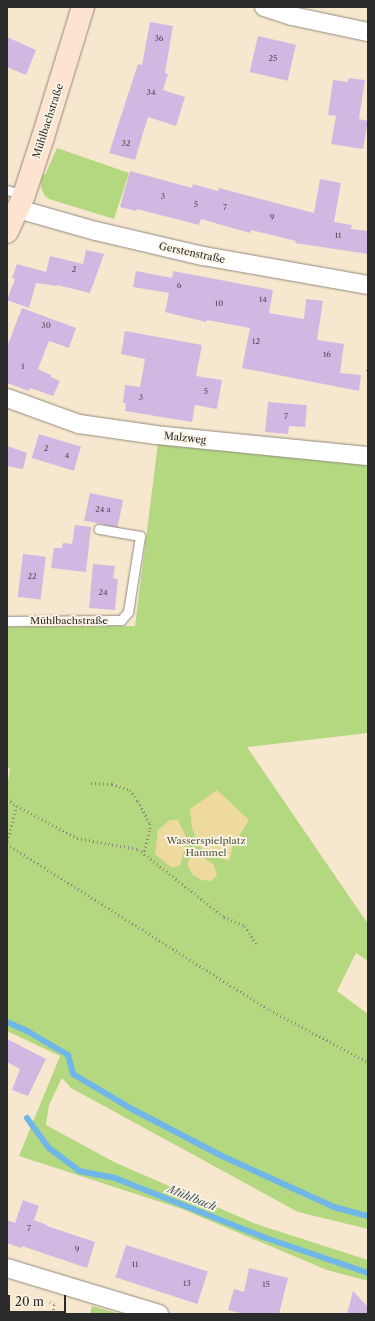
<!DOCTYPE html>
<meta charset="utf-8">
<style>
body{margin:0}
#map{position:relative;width:375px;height:1321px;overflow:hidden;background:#f7e7cf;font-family:"Libre Caslon Text",serif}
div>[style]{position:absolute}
.green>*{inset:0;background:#b4d880}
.sand>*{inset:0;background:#eeda9e}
.stream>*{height:6px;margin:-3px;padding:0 3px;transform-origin:3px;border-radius:3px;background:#70b7e8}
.building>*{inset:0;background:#d2b7e3;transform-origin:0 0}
.path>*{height:2.5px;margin-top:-1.25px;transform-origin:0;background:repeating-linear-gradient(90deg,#91897d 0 1px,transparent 0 4px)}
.roads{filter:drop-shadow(0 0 1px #91897d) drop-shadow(0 0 1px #91897d)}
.lane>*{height:9px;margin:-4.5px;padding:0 4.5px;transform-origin:4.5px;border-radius:4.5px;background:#fff}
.street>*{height:18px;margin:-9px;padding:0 9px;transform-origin:9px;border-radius:9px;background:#fff}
.secondary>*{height:22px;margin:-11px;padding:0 11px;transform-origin:11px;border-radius:11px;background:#fde4d1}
span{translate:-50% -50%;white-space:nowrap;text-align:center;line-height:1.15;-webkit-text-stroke:3.5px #fcf5e5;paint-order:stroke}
.number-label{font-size:8px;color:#554e59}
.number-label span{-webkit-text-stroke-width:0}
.street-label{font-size:10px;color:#2b2b2b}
.park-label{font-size:10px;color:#4d5640}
.water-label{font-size:11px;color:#405564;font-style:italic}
.frame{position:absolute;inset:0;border:8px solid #2b2b2b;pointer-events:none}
.scale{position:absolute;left:8px;top:1295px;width:58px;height:18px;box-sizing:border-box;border:2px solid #2b2b2b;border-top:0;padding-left:5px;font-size:12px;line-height:14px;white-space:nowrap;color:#2b2b2b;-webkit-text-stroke:3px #fcf5e5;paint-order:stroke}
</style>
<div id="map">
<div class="green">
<i style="clip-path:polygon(57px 148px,129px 173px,114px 219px,49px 199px,45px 196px,41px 188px,41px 181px,43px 175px,45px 175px)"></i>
<i style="clip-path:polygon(158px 443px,368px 465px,368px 733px,247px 747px,368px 924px,368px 961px,356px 953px,337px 991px,368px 1014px,368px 1229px,298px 1212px,71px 1088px,62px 1078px,49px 1105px,46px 1125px,114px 1162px,256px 1224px,368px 1260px,368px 1281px,327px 1270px,182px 1209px,19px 1156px,60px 1056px,7px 1031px,7px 787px,10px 769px,7px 766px,7px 627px,135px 626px)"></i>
<i style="clip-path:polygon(92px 1306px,116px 1313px,116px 1314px,90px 1314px)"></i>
</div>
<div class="sand">
<i style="clip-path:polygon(217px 790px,249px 820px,233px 845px,229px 861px,206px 853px,198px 844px,192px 828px,190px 809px)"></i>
<i style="clip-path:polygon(170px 820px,178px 820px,185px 835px,184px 852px,180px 865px,172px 868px,155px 854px,158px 830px)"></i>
<i style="clip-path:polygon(193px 856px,201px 856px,214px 865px,217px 876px,211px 881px,202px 880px,193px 875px,188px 867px,188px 861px)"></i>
</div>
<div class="stream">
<i style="left:7px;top:1022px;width:22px;rotate:24deg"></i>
<i style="left:27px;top:1031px;width:48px;rotate:30.3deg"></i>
<i style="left:68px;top:1055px;width:20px;rotate:75deg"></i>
<i style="left:73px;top:1074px;width:69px;rotate:30.7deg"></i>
<i style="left:132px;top:1109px;width:102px;rotate:27.6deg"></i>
<i style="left:222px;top:1156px;width:123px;rotate:24.5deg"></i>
<i style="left:334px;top:1207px;width:35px;rotate:15deg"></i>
<i style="left:27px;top:1118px;width:37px;rotate:54deg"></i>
<i style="left:49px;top:1148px;width:38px;rotate:37deg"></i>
<i style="left:79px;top:1171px;width:37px;rotate:11deg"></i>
<i style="left:115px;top:1178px;width:162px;rotate:21.7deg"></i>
<i style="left:266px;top:1238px;width:108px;rotate:18.9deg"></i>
</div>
<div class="building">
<i style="clip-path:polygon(150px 22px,173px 26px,165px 73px,168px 74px,163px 90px,185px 97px,176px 126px,148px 117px,135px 160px,109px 153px,138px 64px,142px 65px)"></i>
<i style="left:258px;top:36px;width:39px;height:37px;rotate:13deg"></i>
<i style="clip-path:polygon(7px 37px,36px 50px,26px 75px,7px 67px)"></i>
<i style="clip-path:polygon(349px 78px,365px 80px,359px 119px,368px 121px,363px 149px,331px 144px,336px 116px,328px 115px,333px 80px,348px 82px)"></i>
<i style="clip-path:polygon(130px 171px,192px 188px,193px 184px,218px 191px,219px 188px,314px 213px,320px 179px,341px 183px,334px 222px,352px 225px,351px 229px,368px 231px,368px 254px,295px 243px,296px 241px,251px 230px,250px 233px,201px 219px,199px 225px,137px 209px,136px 211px,120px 207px)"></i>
<i style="clip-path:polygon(86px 250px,104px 254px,90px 293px,57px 285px,57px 286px,36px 283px,29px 308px,7px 300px,15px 279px,12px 278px,17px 264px,46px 272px,50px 256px,83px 264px)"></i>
<i style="clip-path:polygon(136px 271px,172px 278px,173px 271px,273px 290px,269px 313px,304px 319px,306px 299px,323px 301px,317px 340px,344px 344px,340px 373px,361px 375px,359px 391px,242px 368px,250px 328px,207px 320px,206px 322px,165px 312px,169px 293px,133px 287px)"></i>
<i style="clip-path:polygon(22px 308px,76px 328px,69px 348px,49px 341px,38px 369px,51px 375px,51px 377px,60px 381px,53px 396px,30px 388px,29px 391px,7px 383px,7px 347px)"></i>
<i style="clip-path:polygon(125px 331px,202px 345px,196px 376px,222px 380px,217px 409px,195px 405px,192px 422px,125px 411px,126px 403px,123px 403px,125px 385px,140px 387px,145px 359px,121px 354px)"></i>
<i style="clip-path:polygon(268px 402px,307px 405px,305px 427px,289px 426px,288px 434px,265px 432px)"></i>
<i style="left:39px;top:434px;width:44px;height:25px;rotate:17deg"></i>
<i style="clip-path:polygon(7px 446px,27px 453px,23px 469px,7px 466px)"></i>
<i style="left:90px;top:493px;width:34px;height:28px;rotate:12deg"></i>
<i style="clip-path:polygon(75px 525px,91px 527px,86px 572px,51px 568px,54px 548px,62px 548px,63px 543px,72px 544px)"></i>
<i style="left:23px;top:554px;width:23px;height:43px;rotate:7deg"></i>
<i style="clip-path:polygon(93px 564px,115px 566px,113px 578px,118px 579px,115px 610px,89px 608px)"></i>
<i style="clip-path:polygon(7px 1039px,46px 1059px,28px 1096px,12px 1090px,20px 1069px,7px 1062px)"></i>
<i style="clip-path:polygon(23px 1200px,39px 1206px,34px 1220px,47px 1225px,47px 1226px,95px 1242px,87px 1268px,22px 1246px,21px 1248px,7px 1243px,7px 1220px,15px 1223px)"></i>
<i style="left:126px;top:1245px;width:86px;height:34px;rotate:18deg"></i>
<i style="clip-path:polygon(249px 1268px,288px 1278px,279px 1314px,244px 1314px,228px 1310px,234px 1289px,244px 1292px)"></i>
<i style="clip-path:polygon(353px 1291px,368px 1307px,368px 1314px,347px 1314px)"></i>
</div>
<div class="path">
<i style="left:367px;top:371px;width:4px;rotate:-76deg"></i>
<i style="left:91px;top:783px;width:21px;rotate:3deg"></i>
<i style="left:112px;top:784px;width:19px;rotate:18deg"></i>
<i style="left:130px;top:790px;width:14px;rotate:54deg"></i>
<i style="left:138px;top:801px;width:26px;rotate:62deg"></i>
<i style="left:150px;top:824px;width:7px;rotate:90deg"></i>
<i style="left:150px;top:831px;width:24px;rotate:105deg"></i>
<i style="left:7px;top:799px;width:12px;rotate:35deg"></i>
<i style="left:17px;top:806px;width:39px;rotate:105deg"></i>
<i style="left:17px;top:806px;width:68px;rotate:28.1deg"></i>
<i style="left:77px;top:838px;width:62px;rotate:10.2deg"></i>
<i style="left:138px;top:849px;width:110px;rotate:38.3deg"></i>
<i style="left:224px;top:917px;width:23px;rotate:23deg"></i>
<i style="left:245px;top:926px;width:24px;rotate:57deg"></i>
<i style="left:7px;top:844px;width:311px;rotate:32.3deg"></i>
<i style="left:270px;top:1010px;width:111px;rotate:28deg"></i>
<i style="left:50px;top:1302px;width:6px;rotate:31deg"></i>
<i style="left:55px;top:1305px;width:9px;rotate:108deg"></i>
</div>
<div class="roads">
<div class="lane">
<i style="left:7px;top:190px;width:18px;rotate:16deg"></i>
<i style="left:7px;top:621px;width:114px;rotate:-0.5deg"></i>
<i style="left:121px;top:620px;width:11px;rotate:-49deg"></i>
<i style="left:128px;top:612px;width:77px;rotate:-81deg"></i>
<i style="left:140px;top:536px;width:42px;rotate:-170.3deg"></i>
</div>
<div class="street">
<i style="left:264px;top:7px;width:29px;rotate:18deg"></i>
<i style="left:292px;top:16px;width:78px;rotate:11.9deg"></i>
<i style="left:18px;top:209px;width:81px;rotate:15.8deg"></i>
<i style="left:96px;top:231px;width:110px;rotate:13.2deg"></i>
<i style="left:203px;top:256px;width:168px;rotate:10deg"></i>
<i style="left:7px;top:398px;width:77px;rotate:19.9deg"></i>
<i style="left:79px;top:424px;width:78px;rotate:8.1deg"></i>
<i style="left:156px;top:435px;width:213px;rotate:5.7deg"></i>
<i style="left:7px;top:1268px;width:159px;rotate:16.8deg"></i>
</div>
<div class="secondary">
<i style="left:7px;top:232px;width:41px;rotate:-65.3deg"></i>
<i style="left:24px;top:195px;width:61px;rotate:-71.9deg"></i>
<i style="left:43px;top:137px;width:136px;rotate:-72.9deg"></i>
</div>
</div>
<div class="number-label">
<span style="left:159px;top:39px">36</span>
<span style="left:273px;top:59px">25</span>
<span style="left:151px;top:93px">34</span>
<span style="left:126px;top:144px">32</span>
<span style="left:163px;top:197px">3</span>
<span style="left:196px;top:205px">5</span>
<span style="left:225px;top:208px">7</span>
<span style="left:272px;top:218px">9</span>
<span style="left:338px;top:236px">11</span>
<span style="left:74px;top:270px">2</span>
<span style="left:179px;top:286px">6</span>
<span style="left:263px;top:300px">14</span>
<span style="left:219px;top:304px">10</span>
<span style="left:46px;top:326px">30</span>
<span style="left:256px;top:342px">12</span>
<span style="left:327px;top:355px">16</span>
<span style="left:23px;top:367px">1</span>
<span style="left:206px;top:392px">5</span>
<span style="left:141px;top:398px">3</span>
<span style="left:286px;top:417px">7</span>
<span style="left:46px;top:449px">2</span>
<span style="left:67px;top:456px">4</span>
<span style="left:103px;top:510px">24 a</span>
<span style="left:32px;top:577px">22</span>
<span style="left:103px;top:593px">24</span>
<span style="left:29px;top:1229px">7</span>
<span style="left:77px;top:1250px">9</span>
<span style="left:135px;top:1265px">11</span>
<span style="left:187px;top:1284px">13</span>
<span style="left:266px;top:1285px">15</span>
</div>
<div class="street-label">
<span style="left:48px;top:121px;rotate:-72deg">Mühlbachstraße</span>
<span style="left:192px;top:253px;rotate:12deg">Gerstenstraße</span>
<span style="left:185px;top:438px;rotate:6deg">Malzweg</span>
<span style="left:69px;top:621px">Mühlbachstraße</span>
</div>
<div class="park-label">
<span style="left:206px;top:846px">Wasserspielplatz<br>Hammel</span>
</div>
<div class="water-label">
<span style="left:192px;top:1198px;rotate:22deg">Mühlbach</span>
</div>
<div class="frame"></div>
<div class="scale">20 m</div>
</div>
